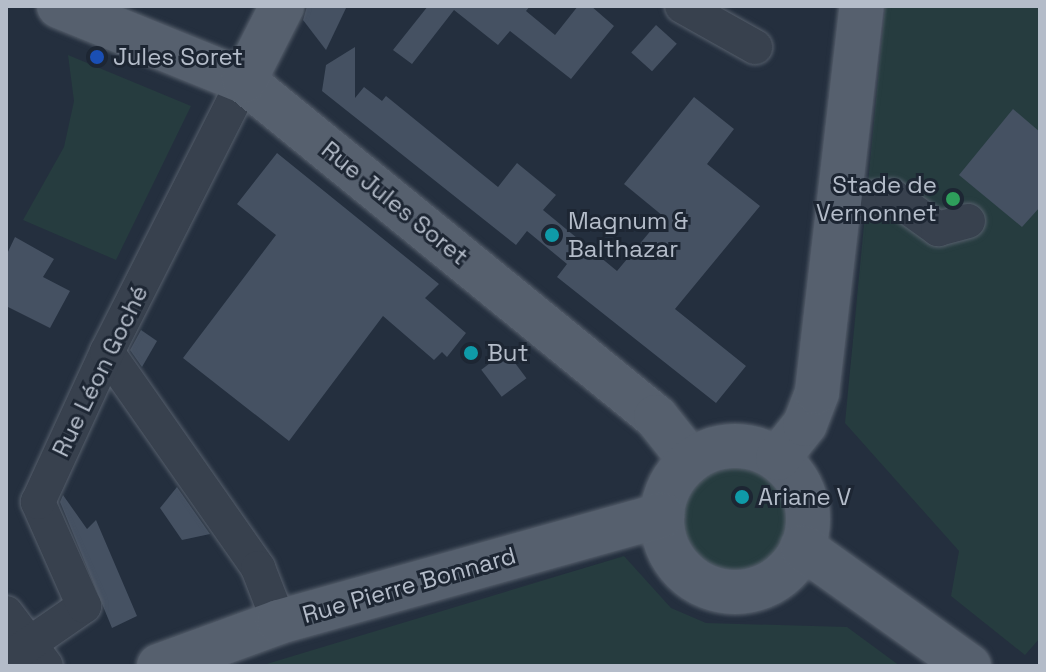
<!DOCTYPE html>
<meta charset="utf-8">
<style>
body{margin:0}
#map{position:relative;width:1046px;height:672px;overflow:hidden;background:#242f3e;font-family:"Space Grotesk",sans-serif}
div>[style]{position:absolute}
.green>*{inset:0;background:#263c3f}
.round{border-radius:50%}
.building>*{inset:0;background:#455162;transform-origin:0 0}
.roads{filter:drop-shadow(0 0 2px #565f6c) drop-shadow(0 0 2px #565f6c)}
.minor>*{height:34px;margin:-17px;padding:0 17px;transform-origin:17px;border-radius:17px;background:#38414e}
.major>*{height:44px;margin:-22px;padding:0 22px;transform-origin:22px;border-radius:22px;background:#56606e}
.major>.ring{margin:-22px;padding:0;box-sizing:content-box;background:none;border:44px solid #56606e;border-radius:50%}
.dots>*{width:22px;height:22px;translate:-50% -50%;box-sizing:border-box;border:4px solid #1d2633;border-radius:50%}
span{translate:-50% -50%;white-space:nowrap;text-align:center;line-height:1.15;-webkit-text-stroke:6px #1d2633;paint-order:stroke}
.poi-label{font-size:24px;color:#b4bcc9}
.left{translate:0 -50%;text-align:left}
.right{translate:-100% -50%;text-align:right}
.street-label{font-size:24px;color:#b4bcc9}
.frame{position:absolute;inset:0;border:8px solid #b4bcc9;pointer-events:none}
</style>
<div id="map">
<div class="green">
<i style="clip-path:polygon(885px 6px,1040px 6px,1040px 638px,1025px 655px,951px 596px,959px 551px,845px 423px)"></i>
<i style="clip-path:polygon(68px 55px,191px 106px,116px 260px,23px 220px,64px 147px,74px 101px)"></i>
<i class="round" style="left:682px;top:466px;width:108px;height:108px"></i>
<i style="clip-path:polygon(624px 556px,671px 608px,706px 623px,847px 627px,900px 666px,260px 666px)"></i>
</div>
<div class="building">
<i style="clip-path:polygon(307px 6px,347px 6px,326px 50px,303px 20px)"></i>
<i style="clip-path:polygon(428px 6px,530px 6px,526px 11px,555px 35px,578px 6px,591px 6px,614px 26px,571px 79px,510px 31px,498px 45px,454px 10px,412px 64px,393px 50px)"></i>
<i style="left:656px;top:25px;width:28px;height:37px;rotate:42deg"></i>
<i style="clip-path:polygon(355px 47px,355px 98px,364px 87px,382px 101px,386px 96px,498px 187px,517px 163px,556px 195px,543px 210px,617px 271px,663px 216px,624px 184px,694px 97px,734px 129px,707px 164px,760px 206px,675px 309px,746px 366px,716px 403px,557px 277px,567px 264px,527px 231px,516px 245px,322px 91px,326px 65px)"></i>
<i style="clip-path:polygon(1013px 109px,1040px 132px,1040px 207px,1022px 227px,959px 175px)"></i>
<i style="clip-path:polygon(277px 153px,439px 284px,425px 298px,466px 333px,447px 357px,442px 352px,434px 360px,383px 316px,289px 441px,183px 358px,276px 235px,237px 204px)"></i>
<i style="clip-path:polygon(15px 237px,54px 259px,43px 277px,70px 291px,50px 328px,6px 306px,6px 256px)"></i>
<i style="clip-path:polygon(141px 330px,157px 341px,142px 367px,130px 350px)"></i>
<i style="left:506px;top:351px;width:34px;height:31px;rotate:53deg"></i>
<i style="clip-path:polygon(177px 487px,210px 534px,182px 540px,160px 508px)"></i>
<i style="clip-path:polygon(63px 495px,87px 529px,96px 520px,137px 616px,112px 628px,60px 502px)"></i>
</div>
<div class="roads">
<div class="minor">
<i style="left:682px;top:6px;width:84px;rotate:29.3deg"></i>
<i style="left:838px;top:201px;width:54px;rotate:-5.3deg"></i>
<i style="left:892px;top:196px;width:57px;rotate:35.7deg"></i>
<i style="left:938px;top:229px;width:31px;rotate:-15deg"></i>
<i style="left:107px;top:352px;width:264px;rotate:55deg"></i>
<i style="left:258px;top:568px;width:58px;rotate:68.7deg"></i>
<i style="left:6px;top:613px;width:66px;rotate:53deg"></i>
<i style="left:6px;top:660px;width:95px;rotate:-34.7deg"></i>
<i style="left:84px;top:606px;width:114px;rotate:-113.9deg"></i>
<i style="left:38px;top:502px;width:165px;rotate:-65.3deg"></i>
<i style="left:107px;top:352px;width:304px;rotate:-63.2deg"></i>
</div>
<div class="major">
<i style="left:59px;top:6px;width:200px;rotate:22.1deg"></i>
<i style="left:244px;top:81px;width:532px;rotate:39.2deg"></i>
<i style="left:656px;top:417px;width:56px;rotate:51.5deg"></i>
<i style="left:244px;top:81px;width:84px;rotate:-63.1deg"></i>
<i class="ring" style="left:662px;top:446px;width:102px;height:102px"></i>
<i style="left:778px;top:458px;width:43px;rotate:-51.5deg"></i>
<i style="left:805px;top:424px;width:34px;rotate:-69deg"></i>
<i style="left:817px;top:392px;width:389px;rotate:-83.4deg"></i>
<i style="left:802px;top:547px;width:205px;rotate:35.5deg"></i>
<i style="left:159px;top:666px;width:128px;rotate:-20.1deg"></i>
<i style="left:279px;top:622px;width:398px;rotate:-15.6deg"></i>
</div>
</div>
<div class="dots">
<i style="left:97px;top:57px;background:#1a4fb4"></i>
<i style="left:953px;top:199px;background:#2e9e5b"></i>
<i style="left:552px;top:235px;background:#0f9aa8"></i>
<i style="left:471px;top:353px;background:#0f9aa8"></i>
<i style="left:742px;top:497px;background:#0f9aa8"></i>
</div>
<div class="poi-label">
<span class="left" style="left:113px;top:57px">Jules Soret</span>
<span class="right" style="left:937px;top:199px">Stade de<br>Vernonnet</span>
<span class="left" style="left:568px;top:235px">Magnum &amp;<br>Balthazar</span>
<span class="left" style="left:487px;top:353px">But</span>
<span class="left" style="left:758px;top:497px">Ariane V</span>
</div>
<div class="street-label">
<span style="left:395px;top:203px;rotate:39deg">Rue Jules Soret</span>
<span style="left:100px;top:371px;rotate:-64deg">Rue Léon Goché</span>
<span style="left:409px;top:585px;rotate:-16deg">Rue Pierre Bonnard</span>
</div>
<div class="frame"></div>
</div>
